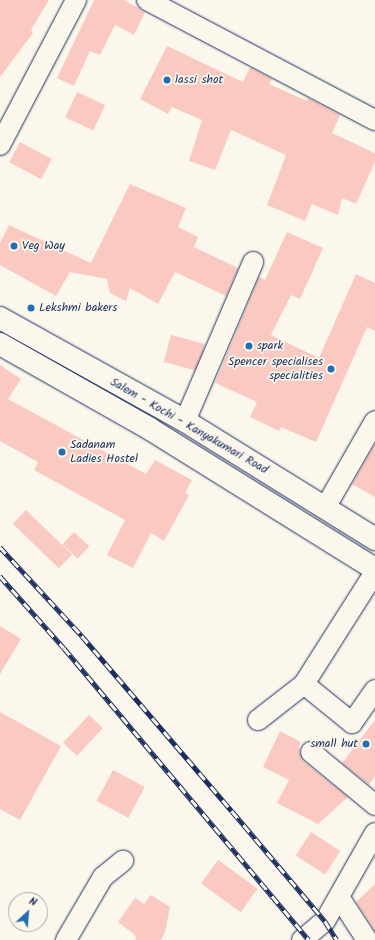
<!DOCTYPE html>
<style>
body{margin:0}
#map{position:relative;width:375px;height:940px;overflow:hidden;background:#fbf7ec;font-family:Kalam,sans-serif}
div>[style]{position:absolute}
.building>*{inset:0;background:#facac2;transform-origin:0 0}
.roads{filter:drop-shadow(0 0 1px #1b2f5e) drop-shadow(0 0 1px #1b2f5e)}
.street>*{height:20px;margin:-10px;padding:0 10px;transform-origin:10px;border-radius:10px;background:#fbf7ec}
.primary>*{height:22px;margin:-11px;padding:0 11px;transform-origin:11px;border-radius:11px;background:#fbf7ec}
.rail>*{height:4.5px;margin-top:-2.25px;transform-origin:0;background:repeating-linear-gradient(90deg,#fbf7ec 0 9px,#1b2f5e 0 18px);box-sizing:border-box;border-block:1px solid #1b2f5e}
.dots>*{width:11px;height:11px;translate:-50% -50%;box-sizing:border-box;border:2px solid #fbf7ec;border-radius:50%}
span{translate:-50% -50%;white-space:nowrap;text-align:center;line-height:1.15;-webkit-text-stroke:3.5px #fbf7ec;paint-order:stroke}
.poi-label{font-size:12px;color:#1b2f5e}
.left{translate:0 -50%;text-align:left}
.right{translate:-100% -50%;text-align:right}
.street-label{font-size:12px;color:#1b2f5e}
.north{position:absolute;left:8px;top:892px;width:40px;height:40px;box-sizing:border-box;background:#fbf7ec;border:1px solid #a1a7b3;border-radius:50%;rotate:26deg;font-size:11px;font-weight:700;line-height:16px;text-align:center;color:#1b2f5e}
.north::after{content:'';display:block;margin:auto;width:14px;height:18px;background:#1f6fb2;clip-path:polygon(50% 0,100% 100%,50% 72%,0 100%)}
</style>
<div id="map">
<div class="building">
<i style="clip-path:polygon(0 0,49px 0,31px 30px,33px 33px,0 77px)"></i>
<i style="clip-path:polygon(94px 0,124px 0,145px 12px,134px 35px,115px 25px,100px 55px,90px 51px,74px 86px,57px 78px)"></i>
<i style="clip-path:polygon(167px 46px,243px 82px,250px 67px,272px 79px,269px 84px,307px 101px,308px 98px,340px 115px,332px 133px,375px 153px,375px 162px,356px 204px,342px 198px,338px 215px,312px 204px,305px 221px,267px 205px,286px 155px,231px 130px,215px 170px,189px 161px,202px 120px,172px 107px,168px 114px,140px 99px)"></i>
<i style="left:77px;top:92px;width:31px;height:28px;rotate:25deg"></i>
<i style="left:20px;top:142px;width:36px;height:23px;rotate:28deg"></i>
<i style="clip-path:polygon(130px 184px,186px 208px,178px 227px,198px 237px,194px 247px,238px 268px,226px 296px,175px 272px,158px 304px,130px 288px,126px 301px,110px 293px,107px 279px,70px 272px,56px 296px,0 265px,0 243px,9px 225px,91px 263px)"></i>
<i style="clip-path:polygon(287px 232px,323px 248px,300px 299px,291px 295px,271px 335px,319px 358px,356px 274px,375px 283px,375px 331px,367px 327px,316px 442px,281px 427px,279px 431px,250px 417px,257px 402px,215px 383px,259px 277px,265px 280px)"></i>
<i style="left:171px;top:335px;width:35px;height:28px;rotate:15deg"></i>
<i style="clip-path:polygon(0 365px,21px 379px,8px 399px,146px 474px,155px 460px,192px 480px,185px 493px,189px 495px,164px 541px,151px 533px,133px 568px,107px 555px,125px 520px,34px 470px,38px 462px,0 441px)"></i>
<i style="clip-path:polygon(375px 444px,375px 497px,352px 484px)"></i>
<i style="left:26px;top:510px;width:64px;height:19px;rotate:44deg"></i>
<i style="left:74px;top:532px;width:21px;height:17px;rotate:43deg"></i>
<i style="clip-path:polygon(0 626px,21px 639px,0 674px)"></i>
<i style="clip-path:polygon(0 712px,61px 746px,20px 820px,0 809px)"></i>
<i style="left:89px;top:715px;width:19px;height:38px;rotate:43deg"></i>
<i style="clip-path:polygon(375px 720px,375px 776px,369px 785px,342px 763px)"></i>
<i style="clip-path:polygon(280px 731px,301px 742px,299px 746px,303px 761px,348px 797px,318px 824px,277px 803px,289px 780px,263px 767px)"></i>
<i style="left:113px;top:770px;width:36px;height:35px;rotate:28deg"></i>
<i style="left:311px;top:832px;width:35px;height:28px;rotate:33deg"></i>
<i style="left:218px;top:860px;width:49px;height:29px;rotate:36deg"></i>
<i style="clip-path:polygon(375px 884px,375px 931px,356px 902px)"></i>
<i style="clip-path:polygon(151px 895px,170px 907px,165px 932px,161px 940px,136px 940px,135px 935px,118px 922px,135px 898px,144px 904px)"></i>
</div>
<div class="roads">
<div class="street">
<i style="left:147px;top:0;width:258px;rotate:27.8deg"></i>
<i style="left:0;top:145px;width:164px;rotate:-62.3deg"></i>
<i style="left:185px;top:421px;width:173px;rotate:-66.8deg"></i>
<i style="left:325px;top:508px;width:100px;rotate:-60.1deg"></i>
<i style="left:375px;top:572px;width:133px;rotate:122.4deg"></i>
<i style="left:304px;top:684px;width:62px;rotate:39.1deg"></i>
<i style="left:352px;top:723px;width:40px;rotate:-55.1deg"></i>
<i style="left:258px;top:720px;width:58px;rotate:-38deg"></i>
<i style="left:311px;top:752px;width:83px;rotate:39.6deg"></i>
<i style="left:339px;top:897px;width:51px;rotate:56.9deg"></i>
<i style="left:66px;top:940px;width:73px;rotate:-59.6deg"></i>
<i style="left:103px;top:877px;width:26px;rotate:-39deg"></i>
<i style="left:302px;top:940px;width:30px;rotate:-40deg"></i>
<i style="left:325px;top:921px;width:101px;rotate:-60.4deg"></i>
</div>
<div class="primary">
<i style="left:0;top:318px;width:212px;rotate:29.1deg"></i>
<i style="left:185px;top:421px;width:224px;rotate:31.8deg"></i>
<i style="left:0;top:344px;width:172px;rotate:29.5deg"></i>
<i style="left:150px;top:429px;width:265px;rotate:31.9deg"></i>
</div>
</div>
<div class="rail">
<i style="left:0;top:547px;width:121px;rotate:47.3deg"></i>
<i style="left:82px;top:636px;width:230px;rotate:49.4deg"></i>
<i style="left:232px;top:811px;width:144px;rotate:49.8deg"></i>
<i style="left:325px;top:921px;width:22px;rotate:58deg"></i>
<i style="left:0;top:576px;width:96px;rotate:48.4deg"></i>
<i style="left:64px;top:648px;width:381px;rotate:50deg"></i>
</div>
<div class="dots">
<i style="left:167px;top:80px;background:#1f6fb2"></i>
<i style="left:14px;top:246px;background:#1f6fb2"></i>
<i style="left:31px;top:308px;background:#1f6fb2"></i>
<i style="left:249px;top:346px;background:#1f6fb2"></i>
<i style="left:331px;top:369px;background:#1f6fb2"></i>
<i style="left:62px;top:452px;background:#1f6fb2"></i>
<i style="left:366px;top:744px;background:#1f6fb2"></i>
</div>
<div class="poi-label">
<span class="left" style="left:175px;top:80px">lassi shot</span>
<span class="left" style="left:22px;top:246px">Veg Way</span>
<span class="left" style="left:39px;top:308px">Lekshmi bakers</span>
<span class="left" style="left:257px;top:346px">spark</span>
<span class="right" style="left:323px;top:369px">Spencer specialises<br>specialities</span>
<span class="left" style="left:70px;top:452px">Sadanam<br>Ladies Hostel</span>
<span class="right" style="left:358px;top:744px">small hut</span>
</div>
<div class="street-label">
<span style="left:189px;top:426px;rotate:30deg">Salem - Kochi - Kanyakumari Road</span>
</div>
<div class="north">N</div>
</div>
